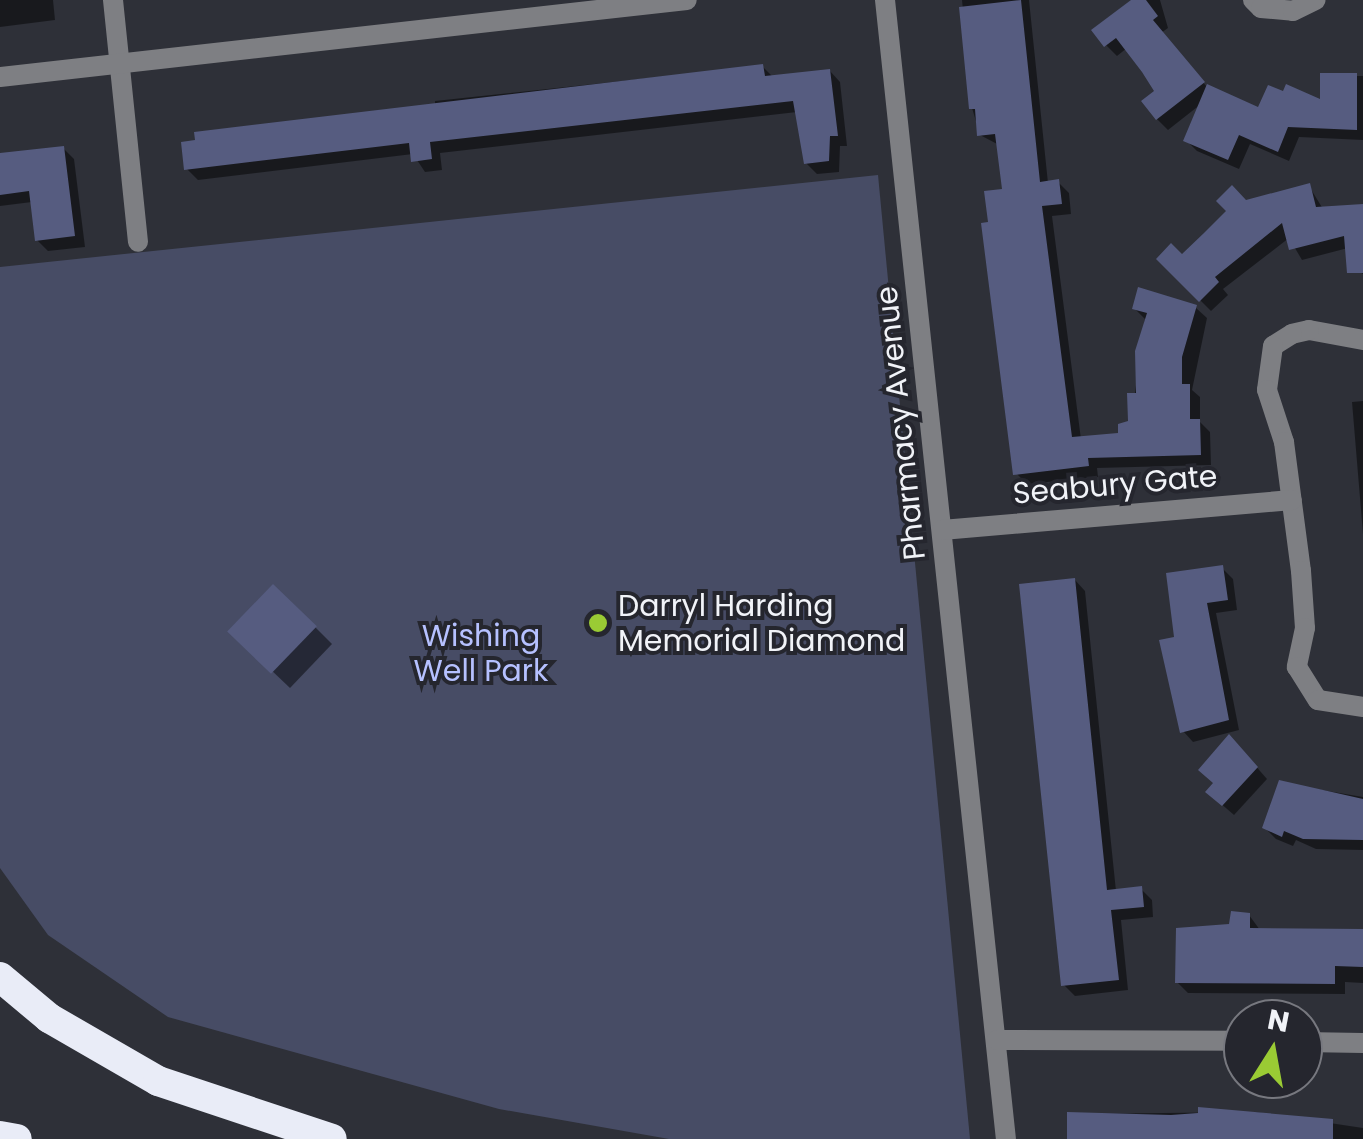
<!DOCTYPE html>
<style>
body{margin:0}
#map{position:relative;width:1363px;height:1139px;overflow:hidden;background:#2e3038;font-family:Poppins,sans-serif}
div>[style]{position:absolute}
.green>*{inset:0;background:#474c65}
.shadow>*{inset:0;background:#0007}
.building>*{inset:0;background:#565c80;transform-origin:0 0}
.street>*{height:20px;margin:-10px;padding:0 10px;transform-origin:10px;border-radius:10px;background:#7e7f83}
.highway>*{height:30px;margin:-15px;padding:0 15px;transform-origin:15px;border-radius:15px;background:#e9ecf7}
.dots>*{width:28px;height:28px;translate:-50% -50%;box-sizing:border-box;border:5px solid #25262e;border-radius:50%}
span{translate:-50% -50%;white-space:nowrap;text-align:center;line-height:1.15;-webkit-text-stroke:8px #25262e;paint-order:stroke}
.street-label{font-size:30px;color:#f1f3f8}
.poi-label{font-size:30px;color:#f1f3f8}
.left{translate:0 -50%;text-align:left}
.park-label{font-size:30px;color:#b6c1ff}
.north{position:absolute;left:1223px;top:999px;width:100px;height:100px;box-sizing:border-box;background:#25262e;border:2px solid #77787f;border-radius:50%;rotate:11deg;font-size:28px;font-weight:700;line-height:40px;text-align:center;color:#f1f3f8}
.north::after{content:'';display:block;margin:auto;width:35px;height:45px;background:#9acb34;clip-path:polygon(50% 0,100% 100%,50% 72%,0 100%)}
</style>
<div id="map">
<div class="green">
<i style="clip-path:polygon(878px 175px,970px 1139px,669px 1139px,499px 1109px,168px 1017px,48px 935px,0 868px,0 267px)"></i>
</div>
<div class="shadow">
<i style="clip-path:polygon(0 0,53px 0,55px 20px,0 27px)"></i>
<i style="clip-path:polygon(962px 0,1029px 0,1048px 183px,1058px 182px,1069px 193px,1071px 214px,1052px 216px,1081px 439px,1121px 436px,1131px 422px,1145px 319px,1134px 308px,1196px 308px,1207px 318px,1192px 390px,1200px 397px,1200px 422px,1210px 432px,1211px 465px,1097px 468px,1098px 477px,1027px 484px,1016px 473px,991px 224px,1005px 191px,999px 145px,980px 135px,972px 108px)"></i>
<i style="clip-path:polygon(1135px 0,1160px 0,1168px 28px,1161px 33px,1207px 87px,1260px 110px,1323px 103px,1323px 76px,1363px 76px,1363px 140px,1299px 137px,1289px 161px,1250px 144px,1239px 169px,1197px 151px,1186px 140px,1201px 104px,1168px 130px,1157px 119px,1158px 92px,1127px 48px,1117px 56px,1106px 45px)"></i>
<i style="clip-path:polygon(762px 66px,773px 77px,830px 71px,840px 82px,847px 146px,840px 146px,839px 172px,817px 174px,806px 163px,797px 112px,440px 153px,442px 170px,425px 172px,413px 154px,198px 180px,187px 169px,435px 106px,435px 101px)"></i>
<i style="clip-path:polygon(63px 148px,74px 159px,85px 247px,48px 251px,37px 240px,32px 202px,0 206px,0 155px)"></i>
<i style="clip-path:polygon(1309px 186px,1323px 209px,1363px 206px,1363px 274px,1349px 264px,1348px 248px,1302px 260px,1289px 238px,1223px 289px,1228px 295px,1211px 311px,1159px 259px,1182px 258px,1246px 202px)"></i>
<i style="clip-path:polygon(1363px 401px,1363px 534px,1352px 402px)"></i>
<i style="clip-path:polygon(1222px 568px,1233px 579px,1237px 610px,1216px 613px,1239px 730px,1193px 742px,1183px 731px,1176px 638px)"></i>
<i style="clip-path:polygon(1075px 580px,1085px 591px,1116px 891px,1141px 889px,1152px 900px,1153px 917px,1121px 920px,1128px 990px,1075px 996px,1064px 985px)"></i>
<i style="clip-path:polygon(315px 627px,332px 644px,290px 688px,231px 632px)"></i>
<i style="clip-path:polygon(1240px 748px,1267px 779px,1234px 815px,1219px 802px)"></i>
<i style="clip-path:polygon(1280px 783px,1363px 797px,1363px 850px,1316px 849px,1296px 840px,1293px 846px,1276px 839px,1265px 828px)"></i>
<i style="clip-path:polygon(1249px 915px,1260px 930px,1363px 930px,1363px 983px,1345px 982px,1345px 994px,1188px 993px,1177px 982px)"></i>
<i style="clip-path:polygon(1256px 1112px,1363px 1128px,1363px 1139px,1071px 1139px,1070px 1114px)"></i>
</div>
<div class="building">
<i style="clip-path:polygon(1021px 0,1040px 182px,1059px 179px,1062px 204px,1042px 206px,1072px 437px,1118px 433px,1118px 424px,1128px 421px,1127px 393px,1136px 393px,1135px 351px,1147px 313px,1132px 309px,1138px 287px,1197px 305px,1182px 357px,1182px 384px,1190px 384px,1190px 419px,1200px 419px,1201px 455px,1088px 458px,1089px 466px,1013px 475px,981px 223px,988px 222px,984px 191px,1002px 189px,995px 134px,977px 136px,975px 109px,969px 109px,959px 7px)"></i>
<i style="clip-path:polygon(1131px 0,1146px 0,1158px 16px,1153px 20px,1205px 82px,1156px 120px,1141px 101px,1154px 91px,1142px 72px,1116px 38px,1104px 47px,1091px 30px)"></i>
<i style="clip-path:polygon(763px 64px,765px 76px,830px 69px,838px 136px,830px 136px,829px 161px,804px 164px,793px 101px,430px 142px,432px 159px,411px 162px,409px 143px,184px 170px,181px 142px,195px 140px,194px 132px)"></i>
<i style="clip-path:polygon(1320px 73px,1357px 73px,1357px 130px,1288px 127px,1278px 152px,1239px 135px,1228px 160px,1183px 141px,1207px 84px,1258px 107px,1268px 85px,1283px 91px,1286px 84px,1320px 99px)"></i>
<i style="clip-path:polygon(64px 146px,75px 236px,35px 241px,29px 191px,0 195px,0 153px)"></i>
<i style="clip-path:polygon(1310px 183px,1316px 207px,1363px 204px,1363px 273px,1347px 273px,1344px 236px,1289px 250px,1282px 223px,1215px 277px,1219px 282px,1199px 302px,1156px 259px,1171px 243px,1182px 254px,1204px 233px,1226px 211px,1216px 201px,1232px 185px,1246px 200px)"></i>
<i style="clip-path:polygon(1223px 565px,1228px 600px,1207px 603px,1229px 720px,1180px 733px,1159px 640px,1174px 637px,1166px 573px)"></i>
<i style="clip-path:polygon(1075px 578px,1107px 890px,1142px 886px,1144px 907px,1111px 910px,1119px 980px,1061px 986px,1019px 584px)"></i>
<i style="left:273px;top:584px;width:61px;height:66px;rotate:44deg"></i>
<i style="clip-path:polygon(1229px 734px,1258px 767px,1222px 806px,1205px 792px,1213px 783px,1198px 770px)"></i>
<i style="clip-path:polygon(1279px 780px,1363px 799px,1363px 840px,1303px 839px,1284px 831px,1282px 837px,1262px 828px)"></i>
<i style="clip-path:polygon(1231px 911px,1250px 913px,1250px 928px,1363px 929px,1363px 967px,1335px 966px,1335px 984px,1175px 983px,1176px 928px,1229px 924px)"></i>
<i style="clip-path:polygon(1198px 1107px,1333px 1119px,1333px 1139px,1067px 1139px,1067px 1112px,1171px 1115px,1198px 1113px)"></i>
</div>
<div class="street">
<i style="left:113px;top:0;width:243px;rotate:84.1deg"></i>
<i style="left:885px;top:0;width:1145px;rotate:83.94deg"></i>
<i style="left:1253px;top:0;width:11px;rotate:45deg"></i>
<i style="left:1261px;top:8px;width:32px;rotate:5deg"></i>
<i style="left:1293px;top:11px;width:25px;rotate:-26deg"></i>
<i style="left:0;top:77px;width:691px;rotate:-6.4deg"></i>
<i style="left:1363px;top:340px;width:55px;rotate:-169.5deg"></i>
<i style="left:1309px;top:330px;width:17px;rotate:167deg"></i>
<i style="left:1292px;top:334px;width:22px;rotate:148deg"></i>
<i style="left:1273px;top:346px;width:44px;rotate:97.8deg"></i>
<i style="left:1267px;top:390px;width:55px;rotate:71.9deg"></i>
<i style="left:1284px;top:442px;width:130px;rotate:82.5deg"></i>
<i style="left:1301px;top:571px;width:57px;rotate:86deg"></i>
<i style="left:1305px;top:628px;width:40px;rotate:102deg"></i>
<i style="left:1297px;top:667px;width:39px;rotate:58deg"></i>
<i style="left:1318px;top:700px;width:46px;rotate:8.8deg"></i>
<i style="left:942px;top:530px;width:351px;rotate:-4.9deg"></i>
<i style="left:997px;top:1040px;width:246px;rotate:0.2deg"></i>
<i style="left:1303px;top:1042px;width:60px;rotate:1deg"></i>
</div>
<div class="highway">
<i style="left:0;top:977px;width:64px;rotate:39.9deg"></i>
<i style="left:49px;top:1018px;width:126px;rotate:30deg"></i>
<i style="left:158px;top:1081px;width:183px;rotate:18.4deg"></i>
<i style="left:0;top:1136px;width:17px;rotate:10deg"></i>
</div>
<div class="dots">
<i style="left:598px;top:623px;background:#9acb34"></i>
</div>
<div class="street-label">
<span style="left:901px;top:423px;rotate:-96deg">Pharmacy Avenue</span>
<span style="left:1115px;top:485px;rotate:-5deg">Seabury Gate</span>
</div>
<div class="poi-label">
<span class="left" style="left:618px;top:623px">Darryl Harding<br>Memorial Diamond</span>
</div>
<div class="park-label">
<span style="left:481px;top:653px">Wishing<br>Well Park</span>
</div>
<div class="north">N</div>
</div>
